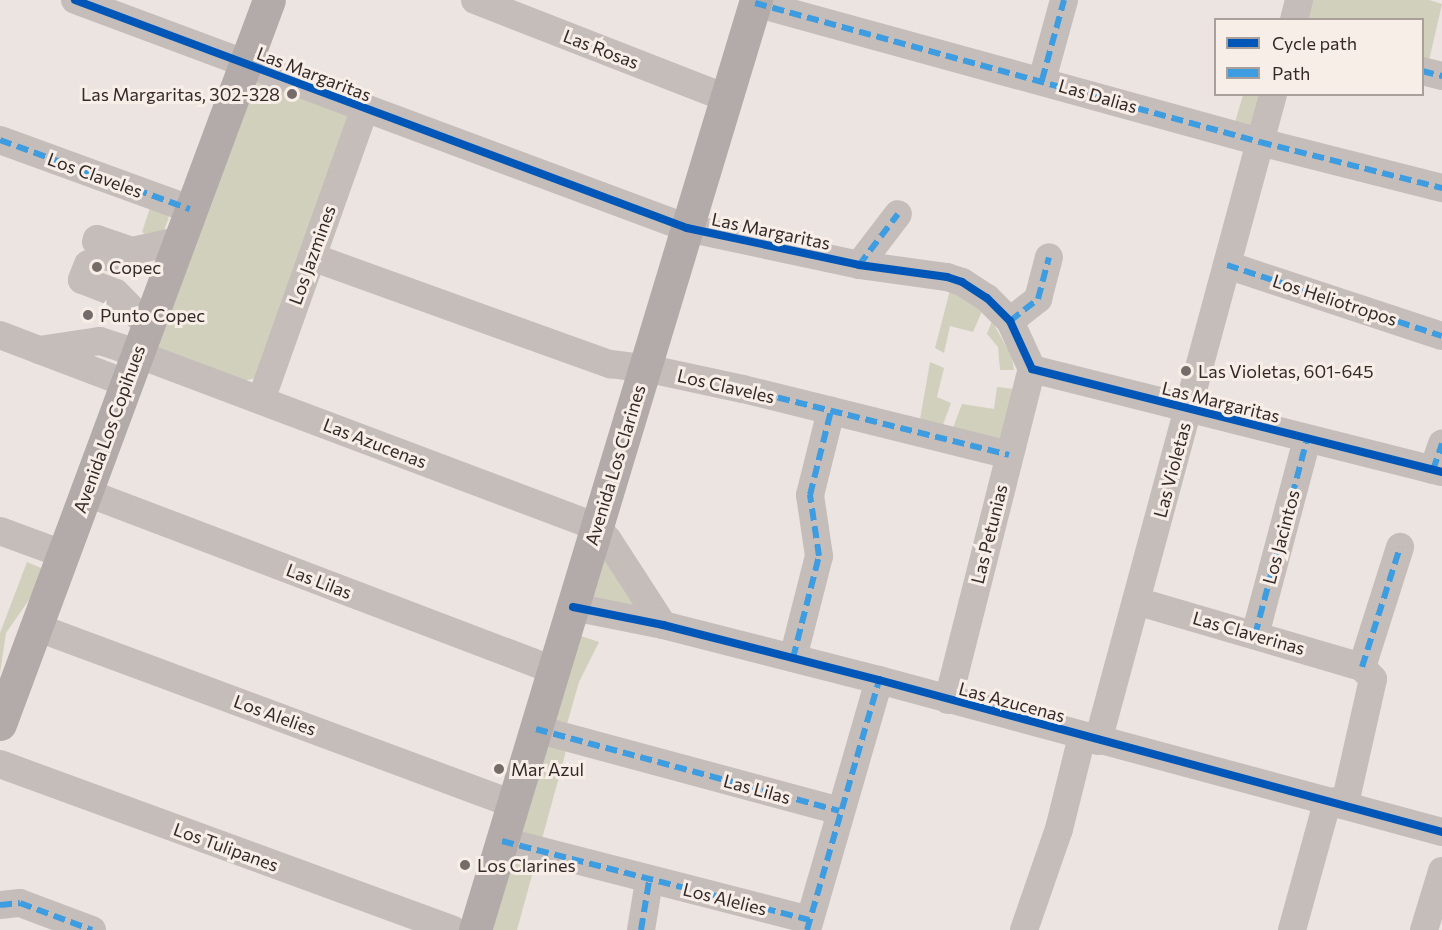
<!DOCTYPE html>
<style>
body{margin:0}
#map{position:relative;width:1442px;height:930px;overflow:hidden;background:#ece4e1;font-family:Commissioner,sans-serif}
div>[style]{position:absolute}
.green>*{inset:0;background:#d0d0bc}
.minor-tunnel>*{height:28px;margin-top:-14px;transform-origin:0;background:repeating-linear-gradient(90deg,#c7bfbc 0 28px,transparent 0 42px)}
.minor>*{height:28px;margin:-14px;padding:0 14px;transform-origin:14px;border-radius:14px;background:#c5bdba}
.major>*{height:33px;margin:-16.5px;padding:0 16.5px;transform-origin:16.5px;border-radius:16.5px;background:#b3aba9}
.quiet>*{height:6px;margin-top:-3px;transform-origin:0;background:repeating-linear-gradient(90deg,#3e9ce0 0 12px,transparent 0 18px)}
.cycleway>*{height:8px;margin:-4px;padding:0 4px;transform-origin:4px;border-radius:4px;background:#0057b8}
.dots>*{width:16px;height:16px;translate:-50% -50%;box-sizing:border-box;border:3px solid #f8eee8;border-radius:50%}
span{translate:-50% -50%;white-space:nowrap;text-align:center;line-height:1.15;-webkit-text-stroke:6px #f8eee8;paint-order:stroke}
.street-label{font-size:18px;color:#352a28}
.poi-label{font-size:18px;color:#352a28}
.right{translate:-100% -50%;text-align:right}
.left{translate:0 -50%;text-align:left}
.legend{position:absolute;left:1214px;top:18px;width:210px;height:78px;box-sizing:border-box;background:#f8eee8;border:2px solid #aaa09b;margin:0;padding:8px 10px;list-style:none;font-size:18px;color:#352a28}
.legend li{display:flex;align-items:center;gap:12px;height:30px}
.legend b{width:30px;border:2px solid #aaa09b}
</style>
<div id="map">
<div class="green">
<i style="clip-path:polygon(1311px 0,1429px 0,1442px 4px,1428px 65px,1423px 64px,1422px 20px,1306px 20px)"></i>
<i style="clip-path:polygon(253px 81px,348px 116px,255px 378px,244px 381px,158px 349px,156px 343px)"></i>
<i style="clip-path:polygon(1243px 95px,1258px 95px,1249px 130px,1233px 129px)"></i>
<i style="clip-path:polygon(152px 202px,169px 213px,168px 220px,164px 230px,145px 234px,142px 232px)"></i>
<i style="clip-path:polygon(950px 290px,983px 309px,973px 332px,950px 326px,944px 353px,935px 348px)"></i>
<i style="clip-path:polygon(992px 321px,1012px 357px,1014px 370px,1000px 370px,998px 347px,987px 334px)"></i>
<i style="clip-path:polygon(930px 362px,944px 368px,937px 397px,951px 403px,941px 430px,919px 425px)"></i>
<i style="clip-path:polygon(997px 387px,1014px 389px,1000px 445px,951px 433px,962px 404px,994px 409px)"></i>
<i style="clip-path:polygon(598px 549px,637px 607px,584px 596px)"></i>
<i style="clip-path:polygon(27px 562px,41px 568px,33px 594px,6px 633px,0 673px,0 633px)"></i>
<i style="clip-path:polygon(578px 635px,599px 642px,579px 682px,567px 724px,565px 755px,517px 930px,485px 930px)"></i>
</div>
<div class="minor-tunnel">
<i style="left:103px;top:270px;width:24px;rotate:-71deg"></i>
</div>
<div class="minor">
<i style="left:75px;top:0;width:653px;rotate:20.43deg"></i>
<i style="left:687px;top:228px;width:176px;rotate:12.1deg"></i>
<i style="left:859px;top:265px;width:89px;rotate:7.8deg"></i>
<i style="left:947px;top:277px;width:16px;rotate:18deg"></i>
<i style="left:962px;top:282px;width:30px;rotate:33deg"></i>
<i style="left:987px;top:298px;width:33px;rotate:45deg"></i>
<i style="left:1010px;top:321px;width:53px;rotate:65.4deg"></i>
<i style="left:1032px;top:369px;width:423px;rotate:14.1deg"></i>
<i style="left:475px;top:0;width:269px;rotate:21.3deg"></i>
<i style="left:755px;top:3px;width:524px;rotate:15.39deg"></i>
<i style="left:1260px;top:142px;width:188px;rotate:14.2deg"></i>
<i style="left:1294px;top:20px;width:21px;rotate:-76deg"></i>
<i style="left:1422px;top:71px;width:21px;rotate:14deg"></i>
<i style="left:1042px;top:80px;width:83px;rotate:-74.6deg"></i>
<i style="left:0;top:140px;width:202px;rotate:20deg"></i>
<i style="left:96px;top:242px;width:3px;rotate:-72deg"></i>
<i style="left:97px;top:239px;width:37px;rotate:19deg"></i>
<i style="left:132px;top:251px;width:47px;rotate:-12.3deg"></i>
<i style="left:312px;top:257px;width:317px;rotate:19.8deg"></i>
<i style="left:610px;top:364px;width:35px;rotate:7deg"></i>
<i style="left:645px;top:368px;width:100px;rotate:12.1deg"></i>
<i style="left:743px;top:389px;width:274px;rotate:13.9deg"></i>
<i style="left:88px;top:264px;width:17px;rotate:111deg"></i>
<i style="left:82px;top:280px;width:36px;rotate:21deg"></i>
<i style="left:116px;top:293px;width:45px;rotate:45.9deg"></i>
<i style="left:859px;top:265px;width:64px;rotate:-52.6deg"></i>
<i style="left:1227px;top:265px;width:226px;rotate:18.3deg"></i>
<i style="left:1010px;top:321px;width:36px;rotate:-38deg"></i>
<i style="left:1038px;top:299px;width:43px;rotate:-75.3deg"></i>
<i style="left:0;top:335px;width:42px;rotate:21deg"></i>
<i style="left:39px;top:350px;width:62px;rotate:-8.4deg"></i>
<i style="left:100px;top:341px;width:22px;rotate:18deg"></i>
<i style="left:121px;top:348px;width:509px;rotate:20.61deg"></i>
<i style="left:597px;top:527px;width:17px;rotate:50deg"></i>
<i style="left:608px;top:540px;width:101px;rotate:57.1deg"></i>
<i style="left:39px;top:350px;width:93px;rotate:20.8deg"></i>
<i style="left:261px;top:400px;width:308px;rotate:-70.4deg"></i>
<i style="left:1433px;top:470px;width:28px;rotate:-71deg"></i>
<i style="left:85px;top:492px;width:501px;rotate:20.82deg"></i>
<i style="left:0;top:531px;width:67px;rotate:20.1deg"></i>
<i style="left:1136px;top:601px;width:235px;rotate:16.3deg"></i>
<i style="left:573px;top:607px;width:92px;rotate:11.3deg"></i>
<i style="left:663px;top:625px;width:223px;rotate:14.3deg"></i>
<i style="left:879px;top:680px;width:583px;rotate:15.11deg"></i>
<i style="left:36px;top:627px;width:509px;rotate:20.36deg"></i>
<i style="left:1255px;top:635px;width:203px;rotate:-75.1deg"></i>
<i style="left:793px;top:658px;width:105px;rotate:-75.7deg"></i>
<i style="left:819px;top:556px;width:62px;rotate:-98.4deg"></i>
<i style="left:810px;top:495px;width:87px;rotate:-76deg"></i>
<i style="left:1362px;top:667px;width:126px;rotate:-72.4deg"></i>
<i style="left:948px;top:700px;width:341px;rotate:-75.8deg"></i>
<i style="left:536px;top:729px;width:314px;rotate:15.1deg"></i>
<i style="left:1098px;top:741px;width:670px;rotate:-74.86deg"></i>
<i style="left:0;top:764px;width:482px;rotate:20.1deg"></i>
<i style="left:502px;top:841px;width:317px;rotate:14.4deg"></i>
<i style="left:0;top:905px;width:20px;rotate:-6deg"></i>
<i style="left:20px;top:903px;width:77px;rotate:20.6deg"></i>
<i style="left:641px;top:930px;width:50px;rotate:-80.7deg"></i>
<i style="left:807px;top:930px;width:260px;rotate:-73.9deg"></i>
<i style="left:1024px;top:930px;width:107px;rotate:-70.9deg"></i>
<i style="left:1059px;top:829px;width:95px;rotate:-76deg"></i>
<i style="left:1292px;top:930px;width:132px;rotate:-74.6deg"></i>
<i style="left:1327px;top:803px;width:19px;rotate:-12deg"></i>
<i style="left:1346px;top:799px;width:123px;rotate:-77.3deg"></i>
<i style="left:1373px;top:679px;width:16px;rotate:-133deg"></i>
<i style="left:1424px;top:930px;width:62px;rotate:-73deg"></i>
</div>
<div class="major">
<i style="left:0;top:724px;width:772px;rotate:-69.62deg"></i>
<i style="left:475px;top:930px;width:972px;rotate:-73.19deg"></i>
</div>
<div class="quiet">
<i style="left:755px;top:3px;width:524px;rotate:15.39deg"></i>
<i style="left:1260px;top:142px;width:188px;rotate:14.2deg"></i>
<i style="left:1422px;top:71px;width:21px;rotate:14deg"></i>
<i style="left:1042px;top:80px;width:83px;rotate:-74.6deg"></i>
<i style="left:0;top:140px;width:202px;rotate:20deg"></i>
<i style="left:859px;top:265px;width:64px;rotate:-52.6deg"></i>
<i style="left:1227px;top:265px;width:226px;rotate:18.3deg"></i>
<i style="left:1010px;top:321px;width:36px;rotate:-38deg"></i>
<i style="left:1038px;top:299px;width:43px;rotate:-75.3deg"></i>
<i style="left:743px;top:389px;width:274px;rotate:13.9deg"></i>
<i style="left:1433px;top:470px;width:28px;rotate:-71deg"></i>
<i style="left:1255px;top:635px;width:203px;rotate:-75.1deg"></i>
<i style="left:793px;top:658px;width:105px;rotate:-75.7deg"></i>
<i style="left:819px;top:556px;width:62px;rotate:-98.4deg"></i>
<i style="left:810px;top:495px;width:87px;rotate:-76deg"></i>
<i style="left:1362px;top:667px;width:126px;rotate:-72.4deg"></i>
<i style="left:536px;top:729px;width:314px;rotate:15.1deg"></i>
<i style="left:502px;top:841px;width:317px;rotate:14.4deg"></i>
<i style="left:0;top:905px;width:20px;rotate:-6deg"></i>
<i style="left:20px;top:903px;width:77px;rotate:20.6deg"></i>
<i style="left:641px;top:930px;width:50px;rotate:-80.7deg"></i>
<i style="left:807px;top:930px;width:260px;rotate:-73.9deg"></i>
</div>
<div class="cycleway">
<i style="left:75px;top:0;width:653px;rotate:20.43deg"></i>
<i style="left:687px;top:228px;width:176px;rotate:12.1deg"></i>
<i style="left:859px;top:265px;width:89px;rotate:7.8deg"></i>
<i style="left:947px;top:277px;width:16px;rotate:18deg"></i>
<i style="left:962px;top:282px;width:30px;rotate:33deg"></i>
<i style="left:987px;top:298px;width:33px;rotate:45deg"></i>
<i style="left:1010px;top:321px;width:53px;rotate:65.4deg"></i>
<i style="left:1032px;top:369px;width:423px;rotate:14.1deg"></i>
<i style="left:573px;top:607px;width:92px;rotate:11.3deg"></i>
<i style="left:663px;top:625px;width:223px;rotate:14.3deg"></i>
<i style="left:879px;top:680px;width:583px;rotate:15.11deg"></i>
</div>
<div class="dots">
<i style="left:292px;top:94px;background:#756b69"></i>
<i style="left:97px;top:267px;background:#756b69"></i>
<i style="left:88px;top:315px;background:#756b69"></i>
<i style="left:1186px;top:371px;background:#756b69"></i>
<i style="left:499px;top:769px;background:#756b69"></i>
<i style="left:465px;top:865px;background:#756b69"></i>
</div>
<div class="street-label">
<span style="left:601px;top:49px;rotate:21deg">Las Rosas</span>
<span style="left:314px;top:74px;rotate:21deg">Las Margaritas</span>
<span style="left:1098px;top:96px;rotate:16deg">Las Dalias</span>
<span style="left:95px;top:175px;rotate:20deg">Los Claveles</span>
<span style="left:771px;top:231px;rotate:12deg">Las Margaritas</span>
<span style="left:312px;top:255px;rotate:-70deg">Los Jazmines</span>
<span style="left:1335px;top:300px;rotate:18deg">Los Heliotropos</span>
<span style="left:726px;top:386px;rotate:13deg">Los Claveles</span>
<span style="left:1221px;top:402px;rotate:14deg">Las Margaritas</span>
<span style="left:109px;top:429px;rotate:-70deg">Avenida Los Copihues</span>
<span style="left:375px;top:443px;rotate:21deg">Las Azucenas</span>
<span style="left:615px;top:465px;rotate:-73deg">Avenida Los Clarines</span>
<span style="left:1172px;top:470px;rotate:-75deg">Las Violetas</span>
<span style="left:989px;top:534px;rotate:-76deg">Las Petunias</span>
<span style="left:1281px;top:537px;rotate:-75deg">Los Jacintos</span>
<span style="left:319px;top:581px;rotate:21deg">Las Lilas</span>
<span style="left:1249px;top:633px;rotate:16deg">Las Claverinas</span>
<span style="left:1012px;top:702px;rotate:15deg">Las Azucenas</span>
<span style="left:275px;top:715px;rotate:20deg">Los Alelies</span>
<span style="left:757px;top:789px;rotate:15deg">Las Lilas</span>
<span style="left:226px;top:847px;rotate:20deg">Los Tulipanes</span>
<span style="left:725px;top:899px;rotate:14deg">Los Alelies</span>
</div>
<div class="poi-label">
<span class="right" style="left:280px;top:94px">Las Margaritas, 302-328</span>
<span class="left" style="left:109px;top:267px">Copec</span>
<span class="left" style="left:100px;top:315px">Punto Copec</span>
<span class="left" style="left:1198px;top:371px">Las Violetas, 601-645</span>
<span class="left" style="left:511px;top:769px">Mar Azul</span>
<span class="left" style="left:477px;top:865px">Los Clarines</span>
</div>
<ul class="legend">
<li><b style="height:8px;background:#0057b8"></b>Cycle path</li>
<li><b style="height:8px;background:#3e9ce0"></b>Path</li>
</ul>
</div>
